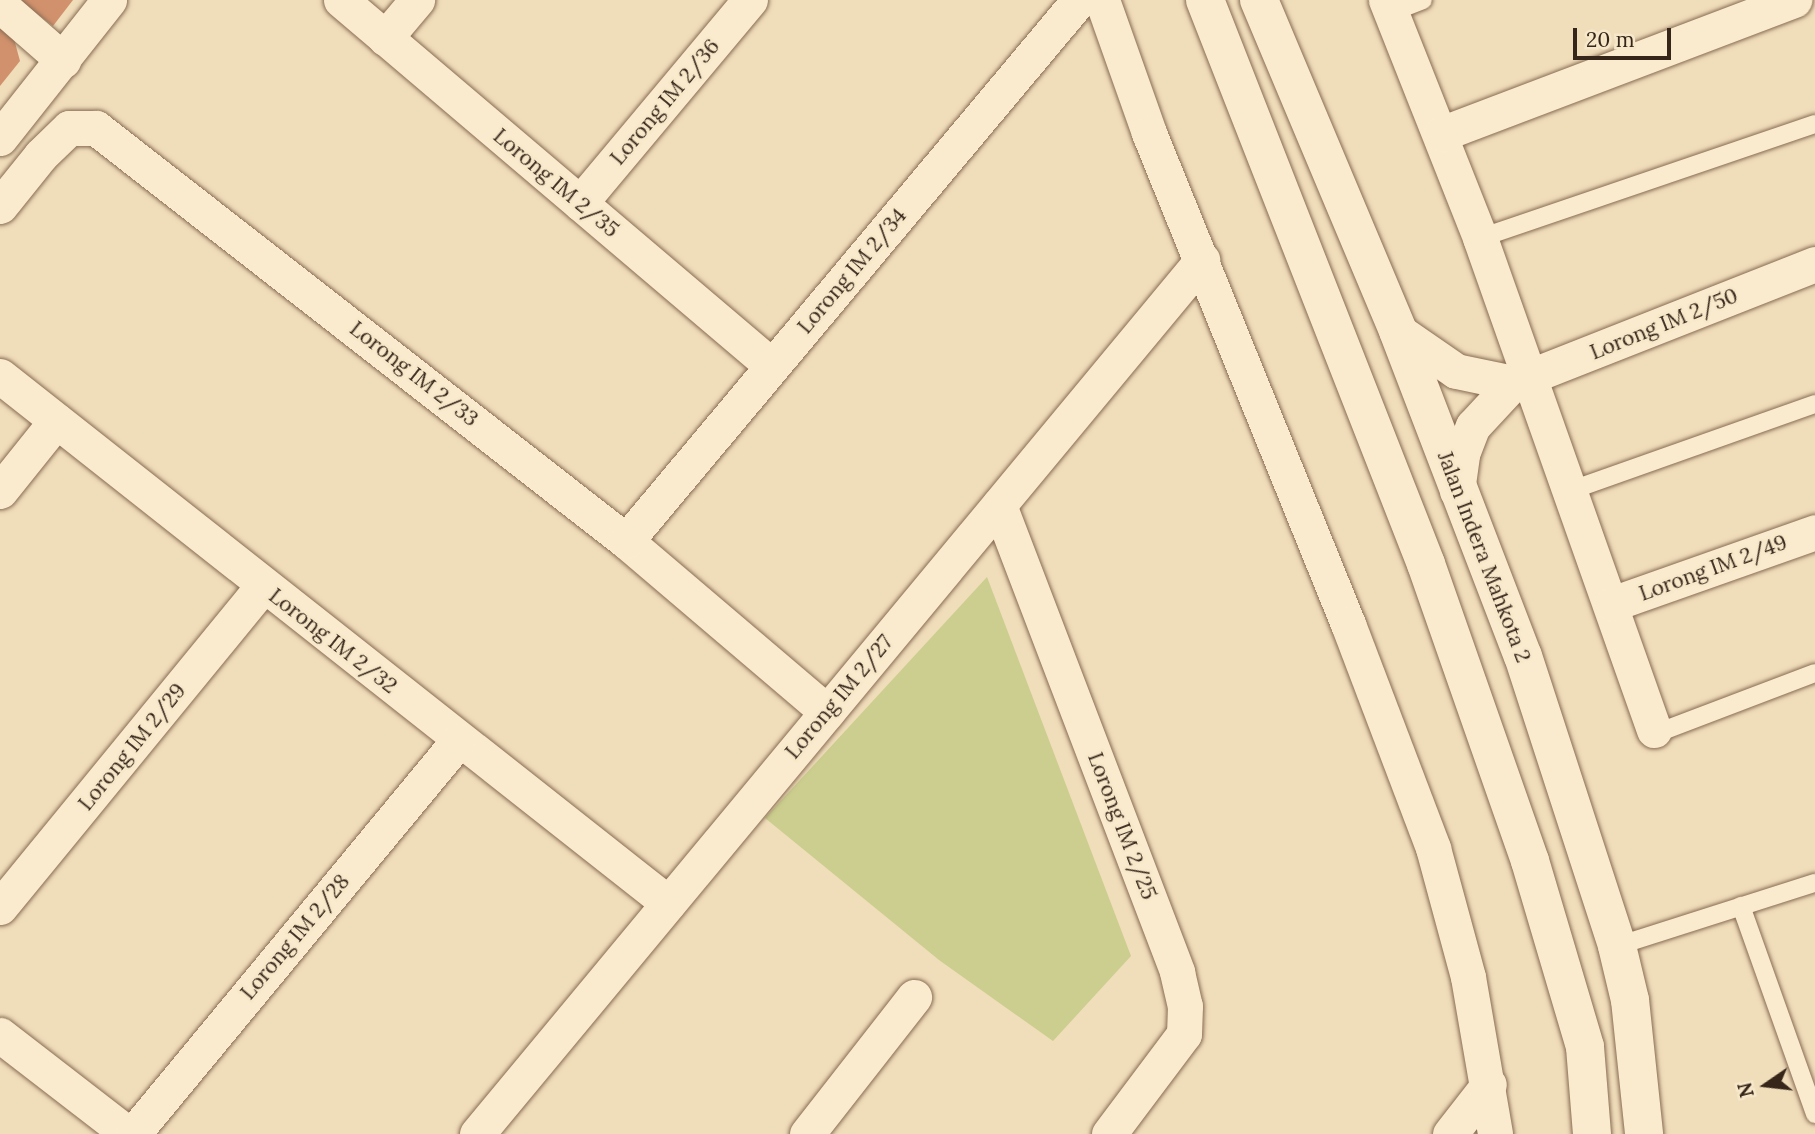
<!DOCTYPE html>
<style>
body{margin:0}
#map{position:relative;width:1815px;height:1134px;overflow:hidden;background:#f0ddba;font-family:Lora,serif}
div>[style]{position:absolute}
.green>*{inset:0;background:#cbce8e}
.building>*{inset:0;background:#d1916d}
.roads{filter:drop-shadow(0 0 2px #886c54) drop-shadow(0 0 2px #886c54)}
.service>*{height:18px;margin:-9px;padding:0 9px;transform-origin:9px;border-radius:9px;background:#fbebce}
.minor>*{height:35px;margin:-17.5px;padding:0 17.5px;transform-origin:17.5px;border-radius:17.5px;background:#fbebce}
.tertiary>*{height:38px;margin:-19px;padding:0 19px;transform-origin:19px;border-radius:19px;background:#fbebce}
span{translate:-50% -50%;white-space:nowrap;text-align:center;line-height:1.15;-webkit-text-stroke:5px #f7e8ca;paint-order:stroke}
.street-label{font-size:21px;color:#36261a}
.north{position:absolute;left:1731px;top:1050px;width:70px;height:70px;-webkit-text-stroke:5px #f7e8ca;paint-order:stroke;rotate:256deg;font-size:19px;font-weight:700;line-height:28px;text-align:center;color:#36261a}
.north::after{content:'';display:block;margin:auto;width:24px;height:32px;background:#36261a;clip-path:polygon(50% 0,100% 100%,50% 72%,0 100%)}
.scale{position:absolute;left:1573px;top:28px;width:98px;height:32px;box-sizing:border-box;border:4px solid #36261a;border-top:0;padding-left:9px;font-size:21px;line-height:24px;white-space:nowrap;color:#36261a;-webkit-text-stroke:5px #f7e8ca;paint-order:stroke}
</style>
<div id="map">
<div class="green">
<i style="clip-path:polygon(987px 577px,1131px 956px,1053px 1041px,939px 960px,765px 818px)"></i>
</div>
<div class="building">
<i style="clip-path:polygon(19px 0,73px 0,53px 26px)"></i>
<i style="clip-path:polygon(0 27px,14px 39px,20px 61px,0 86px)"></i>
</div>
<div class="roads">
<div class="service">
<i style="left:1392px;top:12px;width:33px;rotate:-21deg"></i>
<i style="left:1480px;top:238px;width:354px;rotate:-18.8deg"></i>
<i style="left:1572px;top:490px;width:258px;rotate:-19.5deg"></i>
<i style="left:1654px;top:730px;width:11px"></i>
<i style="left:1665px;top:730px;width:160px;rotate:-20.8deg"></i>
<i style="left:1741px;top:906px;width:221px;rotate:70.4deg"></i>
<i style="left:1617px;top:946px;width:208px;rotate:-17.7deg"></i>
</div>
<div class="minor">
<i style="left:341px;top:0;width:565px;rotate:40.34deg"></i>
<i style="left:1102px;top:0;width:141px;rotate:70.5deg"></i>
<i style="left:1149px;top:133px;width:530px;rotate:67.94deg"></i>
<i style="left:1348px;top:624px;width:240px;rotate:69.2deg"></i>
<i style="left:1433px;top:848px;width:134px;rotate:74.8deg"></i>
<i style="left:1468px;top:977px;width:159px;rotate:80.2deg"></i>
<i style="left:1386px;top:0;width:256px;rotate:68.4deg"></i>
<i style="left:1480px;top:238px;width:522px;rotate:70.52deg"></i>
<i style="left:0;top:5px;width:84px;rotate:41.1deg"></i>
<i style="left:385px;top:38px;width:50px;rotate:-49.9deg"></i>
<i style="left:1441px;top:134px;width:378px;rotate:-20.8deg"></i>
<i style="left:0;top:138px;width:176px;rotate:-51.7deg"></i>
<i style="left:580px;top:203px;width:265px;rotate:-50.1deg"></i>
<i style="left:0;top:206px;width:65px;rotate:-51.2deg"></i>
<i style="left:41px;top:155px;width:39px;rotate:-44deg"></i>
<i style="left:69px;top:128px;width:27px"></i>
<i style="left:96px;top:128px;width:672px;rotate:37.93deg"></i>
<i style="left:626px;top:541px;width:264px;rotate:40.4deg"></i>
<i style="left:1398px;top:331px;width:70px;rotate:34.6deg"></i>
<i style="left:1456px;top:371px;width:58px;rotate:11.9deg"></i>
<i style="left:1513px;top:383px;width:325px;rotate:-21.5deg"></i>
<i style="left:0;top:376px;width:851px;rotate:38.27deg"></i>
<i style="left:0;top:491px;width:90px;rotate:-51.3deg"></i>
<i style="left:1457px;top:491px;width:37px;rotate:-82deg"></i>
<i style="left:1462px;top:454px;width:30px;rotate:-69deg"></i>
<i style="left:1473px;top:426px;width:59px;rotate:-47.1deg"></i>
<i style="left:999px;top:505px;width:500px;rotate:69.1deg"></i>
<i style="left:1177px;top:972px;width:35px;rotate:77deg"></i>
<i style="left:1185px;top:1006px;width:28px;rotate:92deg"></i>
<i style="left:1184px;top:1034px;width:125px;rotate:126.9deg"></i>
<i style="left:626px;top:541px;width:706px;rotate:-50.06deg"></i>
<i style="left:1612px;top:604px;width:215px;rotate:-19.5deg"></i>
<i style="left:0;top:907px;width:415px;rotate:-50.7deg"></i>
<i style="left:0;top:1035px;width:162px;rotate:37.7deg"></i>
<i style="left:133px;top:1134px;width:510px;rotate:-50.41deg"></i>
<i style="left:477px;top:1134px;width:1136px;rotate:-50.32deg"></i>
<i style="left:807px;top:1134px;width:174px;rotate:-52deg"></i>
<i style="left:1450px;top:1134px;width:63px;rotate:-52deg"></i>
</div>
<div class="tertiary">
<i style="left:1205px;top:0;width:606px;rotate:68.6deg"></i>
<i style="left:1426px;top:564px;width:315px;rotate:70.7deg"></i>
<i style="left:1530px;top:861px;width:194px;rotate:73.5deg"></i>
<i style="left:1585px;top:1047px;width:87px;rotate:85.4deg"></i>
<i style="left:1259px;top:0;width:359px;rotate:67.2deg"></i>
<i style="left:1398px;top:331px;width:348px;rotate:69deg"></i>
<i style="left:1523px;top:656px;width:305px;rotate:72deg"></i>
<i style="left:1617px;top:946px;width:56px;rotate:76.5deg"></i>
<i style="left:1630px;top:1000px;width:135px;rotate:84deg"></i>
</div>
</div>
<div class="street-label">
<span style="left:665px;top:102px;rotate:-50deg">Lorong IM 2/36</span>
<span style="left:556px;top:183px;rotate:40deg">Lorong IM 2/35</span>
<span style="left:852px;top:271px;rotate:-50deg">Lorong IM 2/34</span>
<span style="left:1664px;top:324px;rotate:-22deg">Lorong IM 2/50</span>
<span style="left:414px;top:374px;rotate:38deg">Lorong IM 2/33</span>
<span style="left:1484px;top:557px;rotate:69deg">Jalan Indera Mahkota 2</span>
<span style="left:1713px;top:568px;rotate:-20deg">Lorong IM 2/49</span>
<span style="left:333px;top:641px;rotate:38deg">Lorong IM 2/32</span>
<span style="left:839px;top:697px;rotate:-50deg">Lorong IM 2/27</span>
<span style="left:132px;top:747px;rotate:-51deg">Lorong IM 2/29</span>
<span style="left:1122px;top:826px;rotate:69deg">Lorong IM 2/25</span>
<span style="left:295px;top:937px;rotate:-50deg">Lorong IM 2/28</span>
</div>
<div class="north">N</div>
<div class="scale">20 m</div>
</div>
